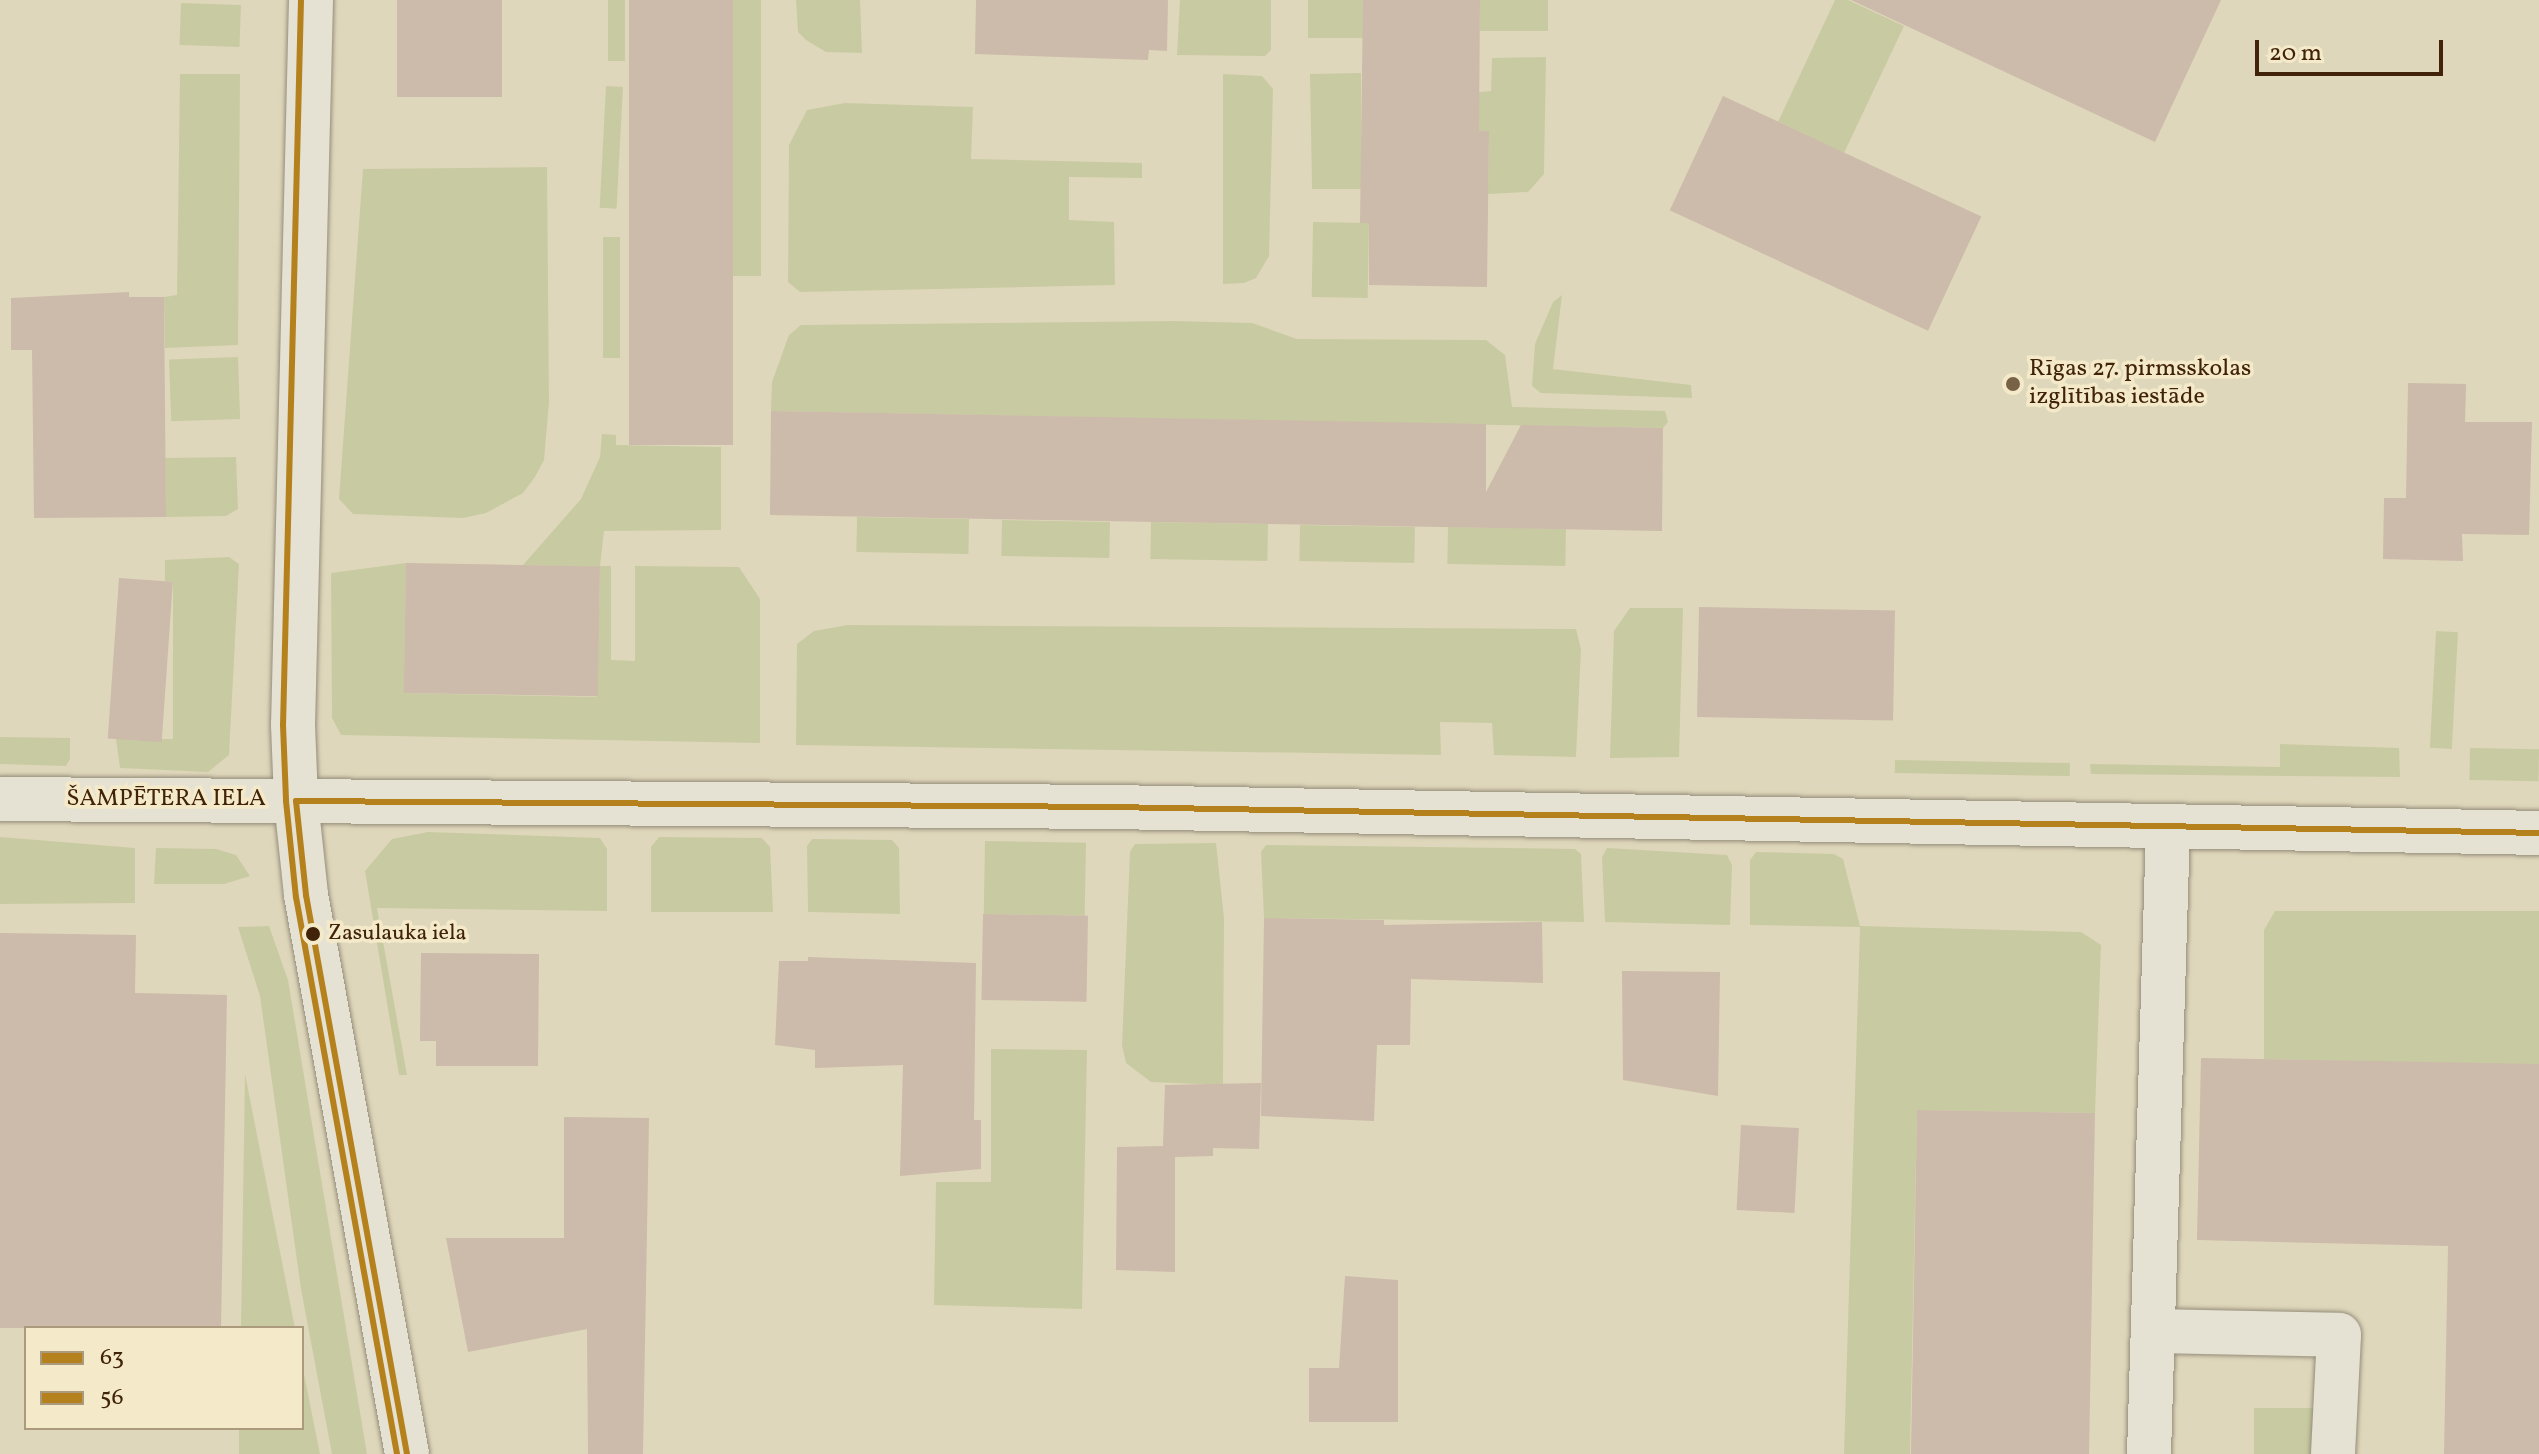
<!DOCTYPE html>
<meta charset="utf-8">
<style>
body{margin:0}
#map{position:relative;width:2539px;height:1454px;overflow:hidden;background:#dfd7bb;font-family:Vollkorn,serif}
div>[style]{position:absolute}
.green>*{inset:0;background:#c8cba1;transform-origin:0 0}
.building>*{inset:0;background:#ccbaaa;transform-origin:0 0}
.roads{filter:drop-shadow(0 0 2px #958d7a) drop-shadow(0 0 2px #958d7a)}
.minor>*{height:44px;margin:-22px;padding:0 22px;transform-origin:22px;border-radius:22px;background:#e5e1d3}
.bus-1>*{height:6px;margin:-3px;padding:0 3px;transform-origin:3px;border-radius:3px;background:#b5811c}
.bus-2>*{height:6px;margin:-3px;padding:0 3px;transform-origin:3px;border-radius:3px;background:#b5811c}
.dots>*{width:22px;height:22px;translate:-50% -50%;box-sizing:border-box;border:4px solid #f4eac9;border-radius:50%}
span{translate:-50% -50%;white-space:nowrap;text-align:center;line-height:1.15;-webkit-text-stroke:7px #f4eac9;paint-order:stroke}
.bus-label{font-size:22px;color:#402309}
.left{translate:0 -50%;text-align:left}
.poi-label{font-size:24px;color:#402309}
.street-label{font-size:24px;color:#402309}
.legend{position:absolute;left:24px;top:1326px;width:280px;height:104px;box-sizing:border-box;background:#f4eac9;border:2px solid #ac9a7c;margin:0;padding:10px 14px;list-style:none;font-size:24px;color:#402309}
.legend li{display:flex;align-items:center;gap:16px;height:40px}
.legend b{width:40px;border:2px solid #ac9a7c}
.scale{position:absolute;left:2255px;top:40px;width:188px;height:36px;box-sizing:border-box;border:4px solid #402309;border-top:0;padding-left:10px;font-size:24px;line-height:28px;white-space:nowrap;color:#402309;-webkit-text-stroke:6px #f4eac9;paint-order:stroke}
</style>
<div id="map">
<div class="green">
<i style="left:608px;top:0;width:17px;height:61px"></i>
<i style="left:733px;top:0;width:28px;height:276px"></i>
<i style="clip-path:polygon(796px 0,860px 0,862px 53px,826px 52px,806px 40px,798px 32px)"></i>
<i style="clip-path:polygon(1180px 0,1271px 0,1271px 50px,1265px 56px,1177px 55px)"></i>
<i style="left:1308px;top:0;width:55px;height:38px"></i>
<i style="left:1480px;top:0;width:68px;height:31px"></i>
<i style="clip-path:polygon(1835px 0,1848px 0,1904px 26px,1844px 153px,1778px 122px)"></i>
<i style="left:181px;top:3px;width:60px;height:42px;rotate:2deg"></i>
<i style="clip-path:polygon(1546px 57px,1544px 174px,1528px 192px,1488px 194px,1489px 132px,1478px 131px,1479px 92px,1491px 91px,1492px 58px)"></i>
<i style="clip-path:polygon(1361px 73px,1361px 133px,1370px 189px,1312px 189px,1310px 74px)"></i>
<i style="clip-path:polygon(180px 74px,240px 74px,238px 345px,165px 348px,164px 297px,177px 295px)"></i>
<i style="clip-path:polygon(1223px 74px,1262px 76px,1273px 89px,1269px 256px,1256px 278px,1244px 283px,1223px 284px)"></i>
<i style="left:606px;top:86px;width:17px;height:122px;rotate:3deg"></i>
<i style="clip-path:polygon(845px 103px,973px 107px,971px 159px,1142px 163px,1142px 178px,1069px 177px,1069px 220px,1114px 222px,1115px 285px,800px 292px,788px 282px,789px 145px,807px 110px)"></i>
<i style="clip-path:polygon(547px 167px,549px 402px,544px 460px,535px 477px,523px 493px,486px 513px,463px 518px,353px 514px,339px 499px,363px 169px)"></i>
<i style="left:1369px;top:223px;width:75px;height:56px;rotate:91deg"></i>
<i style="left:620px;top:237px;width:121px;height:17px;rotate:90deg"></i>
<i style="clip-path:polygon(1562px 295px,1553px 369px,1691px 385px,1692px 398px,1541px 393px,1532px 386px,1535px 344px,1553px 302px)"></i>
<i style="clip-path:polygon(1175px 321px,1252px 323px,1297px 339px,1486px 340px,1505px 355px,1512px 407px,1665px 411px,1668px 422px,1663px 428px,771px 411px,772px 382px,789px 335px,801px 325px)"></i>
<i style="left:238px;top:357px;width:62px;height:69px;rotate:88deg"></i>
<i style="clip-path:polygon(602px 434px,616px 435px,616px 445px,721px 447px,721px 530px,604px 531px,600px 566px,611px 566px,611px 660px,635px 661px,635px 566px,739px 567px,760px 599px,760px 743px,341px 735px,332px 718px,331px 573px,406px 563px,404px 693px,597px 697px,600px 567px,523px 565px,581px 499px,600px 457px)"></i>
<i style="clip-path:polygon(236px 457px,238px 509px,226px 516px,166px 517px,165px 458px)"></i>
<i style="left:857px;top:517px;width:112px;height:35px;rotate:1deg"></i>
<i style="left:1002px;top:520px;width:108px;height:36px;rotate:1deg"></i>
<i style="left:1151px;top:522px;width:117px;height:37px;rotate:1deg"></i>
<i style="left:1300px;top:525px;width:115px;height:36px;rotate:1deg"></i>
<i style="left:1448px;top:527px;width:118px;height:37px;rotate:1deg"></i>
<i style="clip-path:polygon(229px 557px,239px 564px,229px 755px,208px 772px,120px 768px,116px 739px,173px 739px,173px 582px,165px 581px,165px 560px)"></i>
<i style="clip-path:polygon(1630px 608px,1683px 608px,1679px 757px,1610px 758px,1614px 631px)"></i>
<i style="clip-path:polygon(848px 625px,1576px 629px,1581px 649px,1576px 757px,1494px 755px,1492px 723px,1440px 722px,1441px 755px,796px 745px,797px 644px,814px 631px)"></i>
<i style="left:2436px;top:631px;width:22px;height:117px;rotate:3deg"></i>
<i style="clip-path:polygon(0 737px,70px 738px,70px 759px,66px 766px,0 764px)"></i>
<i style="clip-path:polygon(2280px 744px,2399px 748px,2400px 777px,2091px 774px,2090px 764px,2280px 767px)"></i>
<i style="left:2470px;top:748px;width:69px;height:32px;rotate:1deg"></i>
<i style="left:1895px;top:760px;width:175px;height:13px;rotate:1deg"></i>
<i style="clip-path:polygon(428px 832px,600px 838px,607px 849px,607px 911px,377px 908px,407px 1075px,399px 1075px,365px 871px,392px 839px)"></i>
<i style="clip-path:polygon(0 837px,135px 848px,135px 903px,0 904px)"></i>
<i style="clip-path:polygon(659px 837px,762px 838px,770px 847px,773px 912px,651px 912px,651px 847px)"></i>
<i style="clip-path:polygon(812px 839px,892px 840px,899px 848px,900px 914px,808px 912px,807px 846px)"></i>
<i style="left:985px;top:841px;width:101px;height:73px;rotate:1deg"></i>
<i style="clip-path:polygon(1216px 843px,1224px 918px,1223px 1085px,1151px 1082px,1126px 1063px,1122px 1045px,1130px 852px,1135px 844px)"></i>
<i style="clip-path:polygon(1266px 845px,1575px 849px,1581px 854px,1584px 922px,1264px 918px,1261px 852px)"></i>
<i style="clip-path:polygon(156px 848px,216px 849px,236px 855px,250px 876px,224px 884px,154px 884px)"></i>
<i style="clip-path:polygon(1607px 848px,1727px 855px,1732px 865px,1730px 925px,1605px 922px,1602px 857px)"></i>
<i style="clip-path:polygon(1756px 852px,1834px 854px,1843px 859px,1860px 926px,2081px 932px,2101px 945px,2095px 1113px,1917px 1110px,1910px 1454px,1844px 1454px,1860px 927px,1750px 925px,1750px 860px)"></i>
<i style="clip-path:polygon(2275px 911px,2539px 911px,2539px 1066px,2264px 1059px,2264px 930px)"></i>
<i style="clip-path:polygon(269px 926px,288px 980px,367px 1454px,332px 1454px,301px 1289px,260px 996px,238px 927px)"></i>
<i style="clip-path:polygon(991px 1049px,1087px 1050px,1082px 1309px,934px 1305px,936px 1182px,991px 1182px)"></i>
<i style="clip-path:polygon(245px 1074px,295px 1328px,241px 1328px)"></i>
<i style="clip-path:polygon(302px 1364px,320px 1454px,239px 1454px,239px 1428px,302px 1428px)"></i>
<i style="left:2254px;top:1408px;width:81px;height:46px"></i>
</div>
<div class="building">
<i style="left:397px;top:0;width:105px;height:97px"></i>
<i style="left:629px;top:0;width:104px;height:445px"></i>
<i style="clip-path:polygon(976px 0,1168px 0,1167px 51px,1149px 50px,1148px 60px,975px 54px)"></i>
<i style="clip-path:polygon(1363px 0,1480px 0,1479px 131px,1489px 131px,1487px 287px,1369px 285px,1369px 223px,1360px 223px)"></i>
<i style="clip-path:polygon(1851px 0,2221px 0,2155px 142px)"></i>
<i style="left:1723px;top:96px;width:285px;height:126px;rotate:25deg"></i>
<i style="clip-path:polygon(129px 292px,129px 297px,164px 297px,166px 517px,34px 518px,32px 350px,11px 350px,11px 298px)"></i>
<i style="clip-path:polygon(2408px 383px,2466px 384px,2465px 422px,2532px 422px,2529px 535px,2462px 534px,2463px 561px,2383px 559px,2384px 498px,2406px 498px)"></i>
<i style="clip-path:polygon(771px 411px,1486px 424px,1486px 492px,1521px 425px,1663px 428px,1662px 531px,770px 515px)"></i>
<i style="left:406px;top:563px;width:194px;height:130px;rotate:1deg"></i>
<i style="left:119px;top:578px;width:54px;height:161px;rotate:4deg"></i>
<i style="left:1699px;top:607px;width:196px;height:110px;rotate:1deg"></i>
<i style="left:983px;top:914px;width:105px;height:86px;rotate:1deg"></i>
<i style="clip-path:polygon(1264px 918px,1384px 920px,1384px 925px,1542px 922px,1543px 983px,1411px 979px,1410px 1045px,1377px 1045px,1374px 1121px,1261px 1116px)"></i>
<i style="clip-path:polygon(0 933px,136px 935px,135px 993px,227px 995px,221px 1328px,0 1328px)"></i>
<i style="clip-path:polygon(421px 953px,539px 954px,538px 1066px,436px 1066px,436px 1041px,420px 1041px)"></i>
<i style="clip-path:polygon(808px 957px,976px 963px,974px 1120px,981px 1120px,981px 1169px,900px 1176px,903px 1065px,815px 1068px,815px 1050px,775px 1045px,779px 961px,808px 961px)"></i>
<i style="clip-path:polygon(1622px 971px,1720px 972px,1718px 1096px,1623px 1080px)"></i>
<i style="clip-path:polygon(2201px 1058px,2539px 1064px,2539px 1454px,2444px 1454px,2448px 1246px,2197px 1240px)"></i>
<i style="clip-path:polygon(1261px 1083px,1259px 1149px,1213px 1148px,1213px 1156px,1175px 1157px,1175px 1272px,1116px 1270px,1117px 1147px,1163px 1146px,1165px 1085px)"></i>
<i style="left:1917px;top:1110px;width:178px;height:344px;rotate:1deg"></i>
<i style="clip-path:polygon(564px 1117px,649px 1118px,643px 1454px,588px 1454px,587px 1329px,468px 1352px,446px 1238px,564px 1238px)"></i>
<i style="left:1741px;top:1125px;width:58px;height:85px;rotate:3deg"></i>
<i style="clip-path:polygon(1345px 1276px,1398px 1280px,1398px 1422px,1309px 1422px,1309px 1368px,1339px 1368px)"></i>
</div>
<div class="roads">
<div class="minor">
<i style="left:311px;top:0;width:725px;rotate:91.42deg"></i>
<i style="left:293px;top:725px;width:76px;rotate:87.7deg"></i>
<i style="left:296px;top:801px;width:95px;rotate:83.9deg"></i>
<i style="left:306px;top:895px;width:568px;rotate:79.76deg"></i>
<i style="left:0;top:799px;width:1111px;rotate:0.41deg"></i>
<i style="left:1111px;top:807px;width:1428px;rotate:1.04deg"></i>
<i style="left:2153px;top:1331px;width:186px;rotate:1.2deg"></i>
<i style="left:2339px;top:1335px;width:119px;rotate:92.9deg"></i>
<i style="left:2149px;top:1454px;width:626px;rotate:-88.26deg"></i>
</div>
</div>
<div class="bus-1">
<i style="left:296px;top:801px;width:815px;rotate:0.42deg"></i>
<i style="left:1111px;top:807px;width:1428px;rotate:1.04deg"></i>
<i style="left:296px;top:801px;width:95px;rotate:83.9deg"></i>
<i style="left:306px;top:895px;width:568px;rotate:79.76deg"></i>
</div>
<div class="bus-2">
<i style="left:301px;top:0;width:725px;rotate:91.42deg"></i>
<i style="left:283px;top:725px;width:76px;rotate:87.7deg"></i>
<i style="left:286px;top:801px;width:97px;rotate:84.1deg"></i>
<i style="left:296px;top:897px;width:566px;rotate:79.72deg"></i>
</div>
<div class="dots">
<i style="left:2013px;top:384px;background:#786247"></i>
<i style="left:313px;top:934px;background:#402309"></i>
</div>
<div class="bus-label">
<span class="left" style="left:328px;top:934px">Zasulauka iela</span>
</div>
<div class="poi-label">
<span class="left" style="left:2029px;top:384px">Rīgas 27. pirmsskolas<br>izglītības iestāde</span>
</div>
<div class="street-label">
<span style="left:166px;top:800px">ŠAMPĒTERA IELA</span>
</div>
<ul class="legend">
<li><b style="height:10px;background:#b5811c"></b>63</li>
<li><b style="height:10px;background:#b5811c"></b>56</li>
</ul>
<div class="scale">20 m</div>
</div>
